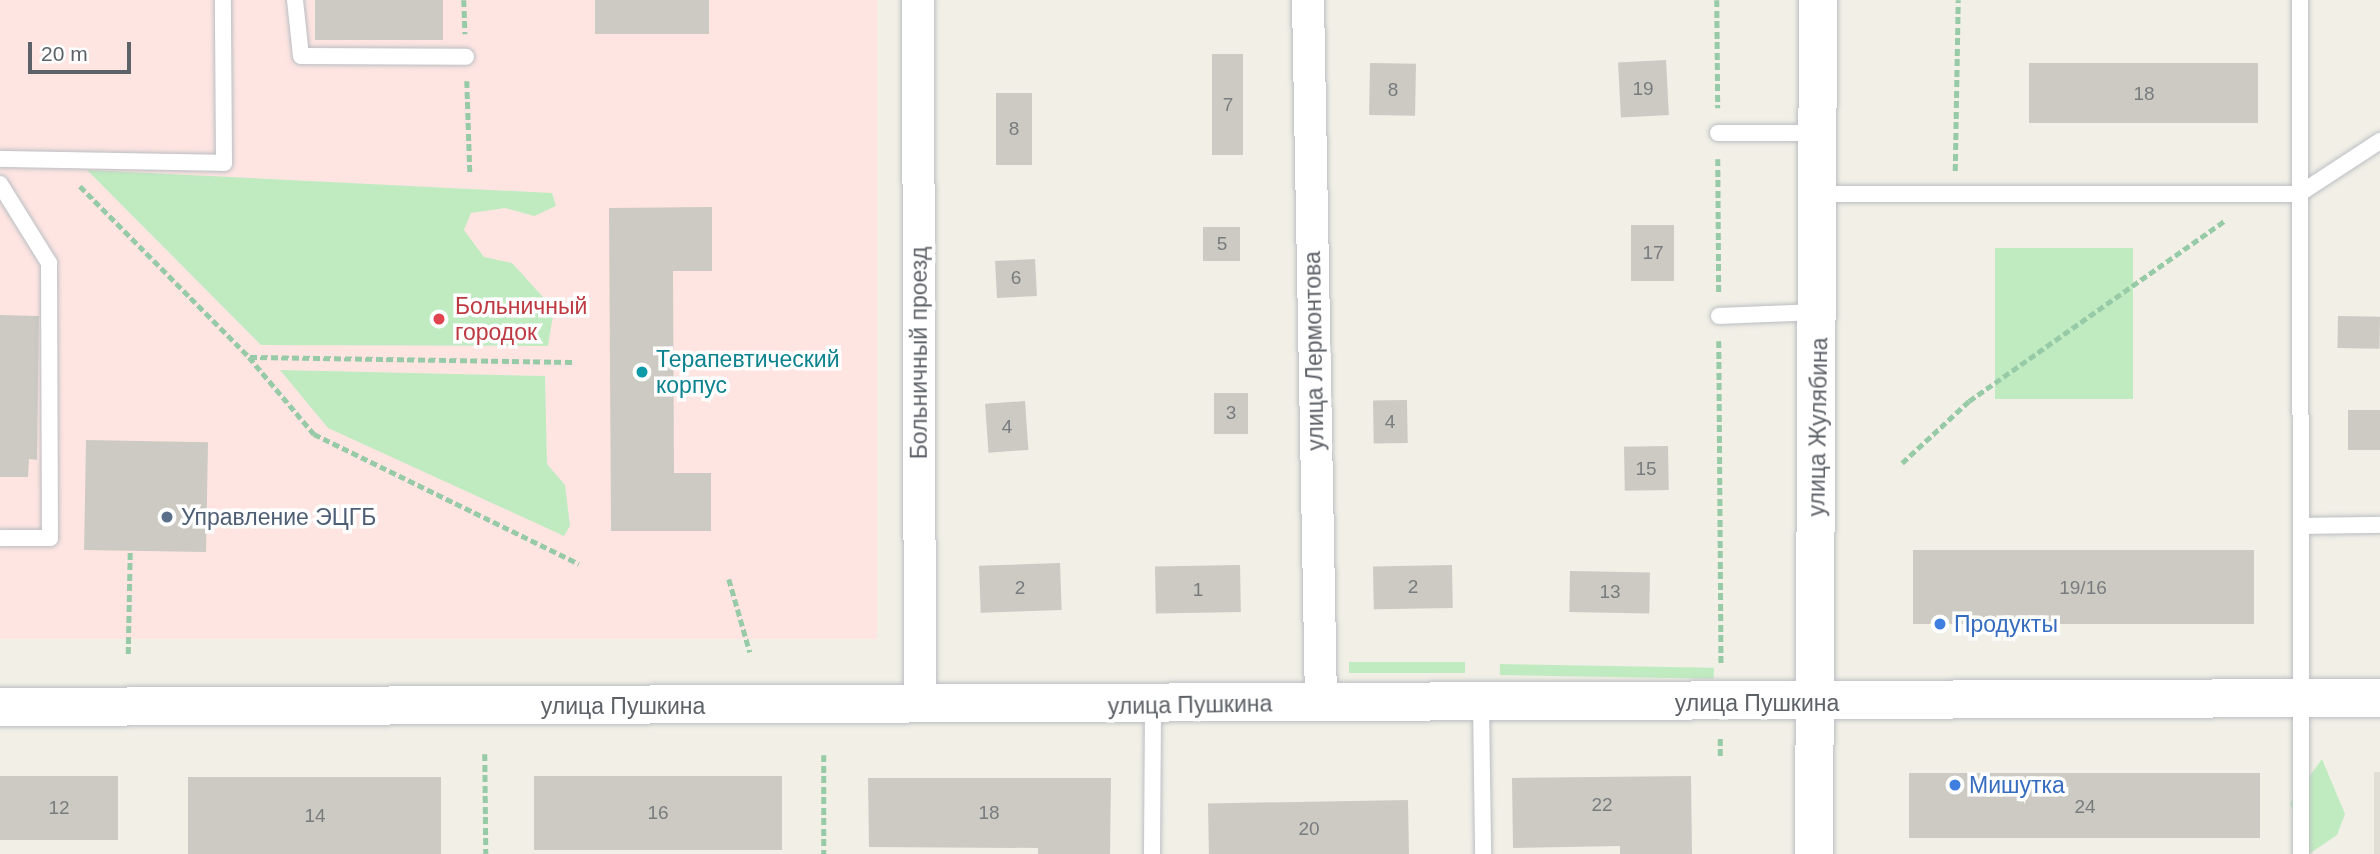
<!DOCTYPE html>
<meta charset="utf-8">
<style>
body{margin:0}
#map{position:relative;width:2380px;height:854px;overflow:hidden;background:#f1efe6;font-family:Arial,sans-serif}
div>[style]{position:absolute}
.education>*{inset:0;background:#e1ded5;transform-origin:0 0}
.medical>*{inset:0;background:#fee5e2;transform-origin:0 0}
.green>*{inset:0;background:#c0ebc1;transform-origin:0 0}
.building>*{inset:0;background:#cccac3;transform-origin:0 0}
.path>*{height:4.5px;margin-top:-2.25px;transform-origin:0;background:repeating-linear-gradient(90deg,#97caa6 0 7px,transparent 0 10.5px)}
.roads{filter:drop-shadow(0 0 2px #babec3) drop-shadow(0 0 2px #babec3)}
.lane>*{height:16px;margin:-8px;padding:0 8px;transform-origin:8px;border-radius:8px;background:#fff}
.street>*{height:32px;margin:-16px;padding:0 16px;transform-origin:16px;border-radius:16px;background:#fff}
.secondary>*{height:38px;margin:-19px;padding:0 19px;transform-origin:19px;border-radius:19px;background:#fff}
.dots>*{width:19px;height:19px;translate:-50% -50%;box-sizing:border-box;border:4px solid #fff;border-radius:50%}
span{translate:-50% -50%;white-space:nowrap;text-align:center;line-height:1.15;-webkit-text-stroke:7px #fff;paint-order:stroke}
.number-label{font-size:19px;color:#797c7f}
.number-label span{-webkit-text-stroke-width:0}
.health-label{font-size:23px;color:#be3a42}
.left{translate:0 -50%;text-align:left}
.street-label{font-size:23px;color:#5d6268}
.culture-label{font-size:23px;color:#0d838f}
.service-label{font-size:23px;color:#4e5e75}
.shop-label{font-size:23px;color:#366cbe}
.scale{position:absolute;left:28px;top:42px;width:103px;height:32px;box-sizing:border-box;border:4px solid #5d6268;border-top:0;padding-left:9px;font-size:21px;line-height:24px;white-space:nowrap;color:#5d6268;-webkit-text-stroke:5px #fff;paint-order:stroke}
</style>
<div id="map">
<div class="education">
<i style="left:2374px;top:772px;width:6px;height:82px"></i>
</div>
<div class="medical">
<i style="left:0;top:0;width:877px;height:639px"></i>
</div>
<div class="green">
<i style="clip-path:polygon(87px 170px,552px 193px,556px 206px,534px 216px,505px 208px,471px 213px,464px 230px,484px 257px,512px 263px,554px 309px,548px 346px,261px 345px)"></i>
<i style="left:2133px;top:248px;width:151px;height:138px;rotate:90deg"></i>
<i style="clip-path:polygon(280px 370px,545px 376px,547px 464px,565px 485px,570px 526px,564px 536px,328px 428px)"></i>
<i style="left:1465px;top:662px;width:11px;height:116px;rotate:90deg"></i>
<i style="left:1500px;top:664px;width:214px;height:11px;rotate:1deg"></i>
<i style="clip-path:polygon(2322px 759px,2345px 814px,2337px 835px,2309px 854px,2290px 803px)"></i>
</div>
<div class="building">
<i style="left:315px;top:0;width:128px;height:40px"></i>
<i style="left:595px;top:0;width:114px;height:34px"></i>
<i style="left:1212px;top:54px;width:31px;height:101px"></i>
<i style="left:1666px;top:60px;width:55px;height:48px;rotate:87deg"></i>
<i style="left:1370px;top:63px;width:46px;height:52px;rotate:1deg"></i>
<i style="left:2258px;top:63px;width:60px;height:229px;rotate:90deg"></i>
<i style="left:1032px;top:93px;width:72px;height:36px;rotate:90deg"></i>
<i style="clip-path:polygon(712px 207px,712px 271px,673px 271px,674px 473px,711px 473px,711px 531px,611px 531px,609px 208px)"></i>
<i style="left:1674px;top:225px;width:56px;height:43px;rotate:90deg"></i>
<i style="left:1240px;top:227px;width:34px;height:37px;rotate:90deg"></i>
<i style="left:1035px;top:259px;width:37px;height:40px;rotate:87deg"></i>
<i style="clip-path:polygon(0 315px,39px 316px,37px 460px,29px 459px,28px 477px,0 477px)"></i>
<i style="left:2338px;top:316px;width:42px;height:32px;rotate:1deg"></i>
<i style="left:1214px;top:393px;width:34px;height:41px"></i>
<i style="left:1407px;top:400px;width:43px;height:34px;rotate:89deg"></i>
<i style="left:1025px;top:401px;width:49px;height:40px;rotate:86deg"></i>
<i style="left:2380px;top:410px;width:40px;height:32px;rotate:90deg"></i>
<i style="left:86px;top:440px;width:122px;height:110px;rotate:1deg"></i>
<i style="left:1668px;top:446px;width:44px;height:44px;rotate:89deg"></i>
<i style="left:1913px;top:550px;width:341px;height:74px"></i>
<i style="left:1060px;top:563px;width:47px;height:81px;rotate:88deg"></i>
<i style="left:1240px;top:565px;width:47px;height:85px;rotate:89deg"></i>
<i style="left:1452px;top:565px;width:43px;height:79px;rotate:89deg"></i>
<i style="left:1570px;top:571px;width:80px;height:41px;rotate:1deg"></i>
<i style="left:2260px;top:773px;width:65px;height:351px;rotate:90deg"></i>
<i style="left:118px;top:776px;width:64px;height:118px;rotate:90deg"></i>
<i style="left:782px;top:776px;width:74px;height:248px;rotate:90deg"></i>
<i style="clip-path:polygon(1691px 776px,1692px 854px,1620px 854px,1620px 846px,1513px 848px,1512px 778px)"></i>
<i style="left:188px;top:777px;width:253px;height:77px"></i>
<i style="clip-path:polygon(868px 778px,1111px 778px,1110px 854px,1038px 854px,1038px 848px,869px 847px)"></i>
<i style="left:1408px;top:800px;width:54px;height:200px;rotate:89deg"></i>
</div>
<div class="path">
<i style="left:464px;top:0;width:34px;rotate:88deg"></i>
<i style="left:1717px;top:0;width:108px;rotate:89.5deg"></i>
<i style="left:467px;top:81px;width:91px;rotate:88.1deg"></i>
<i style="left:1718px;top:159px;width:134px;rotate:89.6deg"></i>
<i style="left:1955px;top:171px;width:171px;rotate:-89deg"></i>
<i style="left:80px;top:186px;width:240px;rotate:45.3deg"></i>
<i style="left:249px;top:357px;width:101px;rotate:49.8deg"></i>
<i style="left:314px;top:434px;width:295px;rotate:26.1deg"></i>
<i style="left:1719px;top:341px;width:323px;rotate:89.6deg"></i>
<i style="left:250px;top:357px;width:323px;rotate:0.9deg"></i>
<i style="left:1902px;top:463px;width:91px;rotate:-42.8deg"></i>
<i style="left:1969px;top:401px;width:314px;rotate:-35.2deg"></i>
<i style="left:729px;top:579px;width:76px;rotate:74deg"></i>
<i style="left:128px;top:654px;width:103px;rotate:-88.9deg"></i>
<i style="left:485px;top:754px;width:100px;rotate:89.4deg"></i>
<i style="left:824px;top:755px;width:99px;rotate:90deg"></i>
<i style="left:1720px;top:756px;width:20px;rotate:-90deg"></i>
</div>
<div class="roads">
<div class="lane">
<i style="left:295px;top:0;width:56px;rotate:83.9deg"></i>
<i style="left:301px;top:56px;width:165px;rotate:0.3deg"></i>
<i style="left:2300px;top:0;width:854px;rotate:89.93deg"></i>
<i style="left:1718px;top:133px;width:100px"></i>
<i style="left:0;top:159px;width:224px;rotate:1deg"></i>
<i style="left:224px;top:163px;width:163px;rotate:-90.4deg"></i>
<i style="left:0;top:184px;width:93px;rotate:58.2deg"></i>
<i style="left:49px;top:263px;width:275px;rotate:89.8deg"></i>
<i style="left:50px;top:538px;width:50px;rotate:180deg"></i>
<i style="left:1819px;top:194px;width:480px"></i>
<i style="left:2299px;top:194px;width:97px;rotate:-33.2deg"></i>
<i style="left:1719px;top:316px;width:98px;rotate:-2.3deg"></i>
<i style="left:2304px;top:526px;width:76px;rotate:-0.8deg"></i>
<i style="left:1481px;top:703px;width:151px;rotate:89.2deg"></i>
<i style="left:1152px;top:854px;width:148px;rotate:-89.6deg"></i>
</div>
<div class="street">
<i style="left:918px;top:0;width:706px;rotate:89.84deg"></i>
<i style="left:1308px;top:0;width:702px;rotate:88.94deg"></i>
</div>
<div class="secondary">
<i style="left:0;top:707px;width:2380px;rotate:-0.22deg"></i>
<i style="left:1814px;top:854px;width:854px;rotate:-89.73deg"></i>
</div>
</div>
<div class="dots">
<i style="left:439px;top:319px;background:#e0444e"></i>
<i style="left:642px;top:372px;background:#0f9aa8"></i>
<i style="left:167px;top:517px;background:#5c6f8a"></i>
<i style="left:1940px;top:624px;background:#3f7fe0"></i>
<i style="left:1955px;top:785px;background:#3f7fe0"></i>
</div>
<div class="number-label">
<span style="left:1643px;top:89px">19</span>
<span style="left:1393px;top:90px">8</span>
<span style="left:2144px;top:94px">18</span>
<span style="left:1228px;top:105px">7</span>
<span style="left:1014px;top:129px">8</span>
<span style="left:1222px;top:244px">5</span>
<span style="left:1653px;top:253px">17</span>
<span style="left:1016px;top:278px">6</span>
<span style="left:1231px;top:413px">3</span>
<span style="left:1390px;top:422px">4</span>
<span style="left:1007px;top:427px">4</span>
<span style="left:1646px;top:469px">15</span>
<span style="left:1413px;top:587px">2</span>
<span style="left:1020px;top:588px">2</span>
<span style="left:2083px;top:588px">19/16</span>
<span style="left:1198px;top:590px">1</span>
<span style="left:1610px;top:592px">13</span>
<span style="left:1602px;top:805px">22</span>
<span style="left:2085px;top:807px">24</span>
<span style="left:59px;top:808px">12</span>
<span style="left:658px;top:813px">16</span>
<span style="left:989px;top:813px">18</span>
<span style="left:315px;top:816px">14</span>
<span style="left:1309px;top:829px">20</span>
</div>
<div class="health-label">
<span class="left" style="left:455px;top:319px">Больничный<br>городок</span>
</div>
<div class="street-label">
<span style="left:1314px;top:351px;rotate:-91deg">улица Лермонтова</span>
<span style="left:919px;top:353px;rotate:-90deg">Больничный проезд</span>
<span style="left:1818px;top:427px;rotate:-89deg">улица Жулябина</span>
<span style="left:1757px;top:703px">улица Пушкина</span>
<span style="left:1190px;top:705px;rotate:-1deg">улица Пушкина</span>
<span style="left:623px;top:706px">улица Пушкина</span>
</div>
<div class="culture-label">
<span class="left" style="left:656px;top:372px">Терапевтический<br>корпус</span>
</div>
<div class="service-label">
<span class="left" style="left:181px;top:517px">Управление ЭЦГБ</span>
</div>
<div class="shop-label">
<span class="left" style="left:1954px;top:624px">Продукты</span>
<span class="left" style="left:1969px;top:785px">Мишутка</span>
</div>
<div class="scale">20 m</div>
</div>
